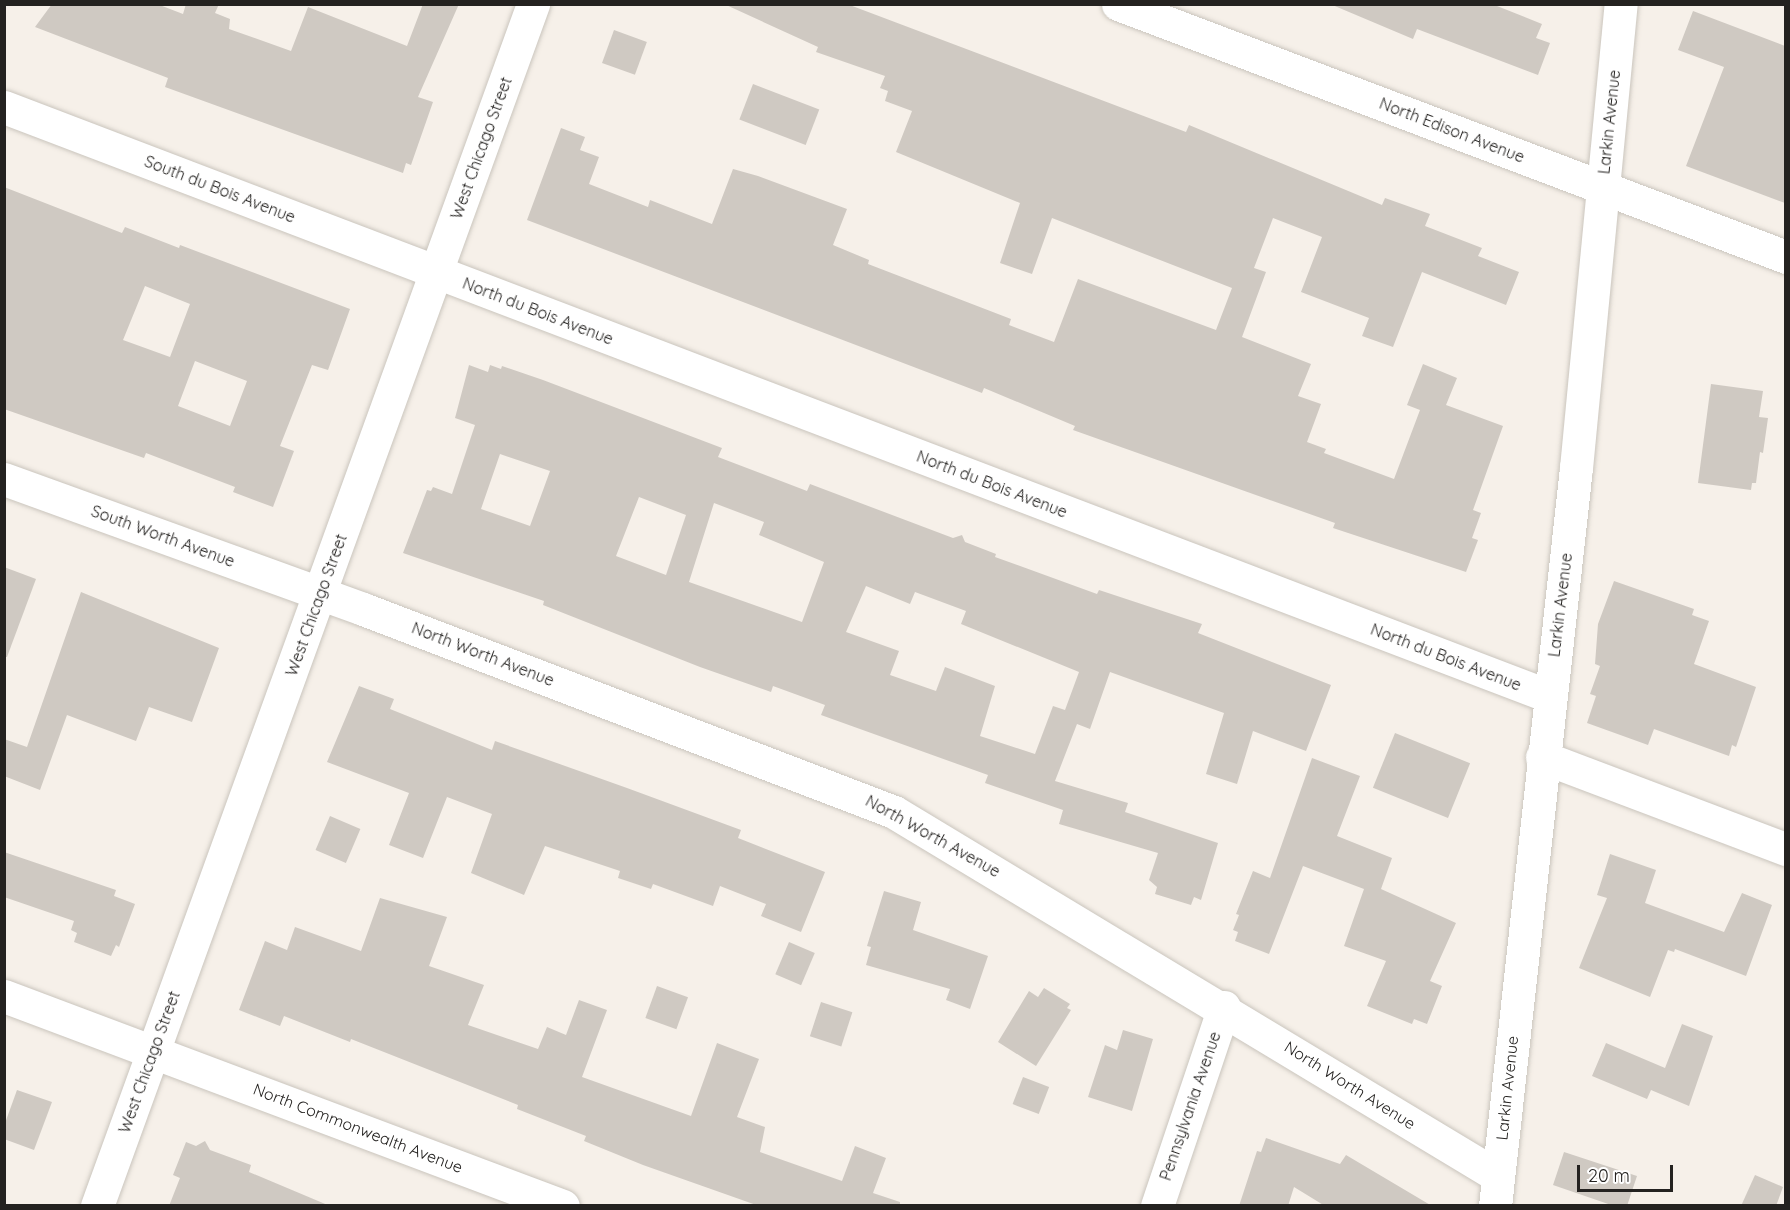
<!DOCTYPE html>
<style>
body{margin:0}
#map{position:relative;width:1790px;height:1210px;overflow:hidden;background:#f6f0e9;font-family:Quicksand,sans-serif}
div>[style]{position:absolute}
.building>*{inset:0;background:#cfc9c2;transform-origin:0 0}
.roads{filter:drop-shadow(0 0 2px #cac5bd) drop-shadow(0 0 2px #cac5bd)}
.minor>*{height:33px;margin:-16.5px;padding:0 16.5px;transform-origin:16.5px;border-radius:16.5px;background:#fff}
.secondary>*{height:33px;margin:-16.5px;padding:0 16.5px;transform-origin:16.5px;border-radius:16.5px;background:#fff}
span{translate:-50% -50%;white-space:nowrap;text-align:center;line-height:1.15;-webkit-text-stroke:4.5px #fff;paint-order:stroke}
.street-label{font-size:16px;color:#242220}
.frame{position:absolute;inset:0;border:6px solid #242220;pointer-events:none}
.scale{position:absolute;left:1577px;top:1165px;width:96px;height:27px;box-sizing:border-box;border:3px solid #242220;border-top:0;padding-left:8px;font-size:18px;line-height:21px;white-space:nowrap;color:#242220;-webkit-text-stroke:4px #fff;paint-order:stroke}
</style>
<div id="map">
<div class="building">
<i style="clip-path:polygon(52px 4px,157px 4px,183px 14px,186px 4px,219px 4px,215px 13px,230px 19px,229px 29px,291px 51px,308px 7px,407px 46px,423px 4px,459px 4px,418px 97px,433px 102px,411px 165px,406px 163px,403px 173px,165px 87px,168px 78px,35px 27px)"></i>
<i style="clip-path:polygon(724px 4px,847px 4px,1186px 132px,1189px 125px,1382px 205px,1385px 198px,1430px 214px,1425px 226px,1482px 248px,1478px 256px,1519px 272px,1506px 305px,1422px 272px,1393px 347px,1362px 336px,1369px 318px,1301px 292px,1322px 237px,1273px 218px,1254px 268px,1266px 272px,1242px 337px,1311px 364px,1298px 396px,1321px 404px,1307px 442px,1326px 449px,1324px 453px,1394px 479px,1420px 410px,1407px 405px,1423px 364px,1457px 378px,1446px 405px,1503px 426px,1473px 510px,1481px 513px,1472px 538px,1478px 540px,1466px 572px,1333px 528px,1335px 523px,1073px 430px,1075px 426px,984px 388px,982px 393px,527px 220px,561px 128px,585px 137px,580px 150px,599px 157px,589px 184px,648px 207px,650px 200px,712px 224px,733px 169px,758px 176px,847px 209px,833px 245px,869px 260px,868px 264px,1011px 319px,1009px 325px,1054px 342px,1078px 279px,1216px 330px,1232px 288px,1052px 218px,1032px 274px,1000px 263px,1020px 203px,896px 152px,912px 111px,885px 101px,888px 91px,880px 88px,885px 76px,816px 52px,818px 47px)"></i>
<i style="clip-path:polygon(1330px 4px,1492px 4px,1542px 24px,1536px 38px,1550px 43px,1538px 75px,1417px 29px,1413px 39px)"></i>
<i style="clip-path:polygon(1693px 11px,1785px 46px,1785px 203px,1686px 166px,1724px 67px,1678px 50px)"></i>
<i style="left:614px;top:30px;width:35px;height:35px;rotate:20deg"></i>
<i style="left:753px;top:84px;width:71px;height:38px;rotate:21deg"></i>
<i style="clip-path:polygon(evenodd,4px 187px,122px 233px,125px 227px,179px 248px,180px 245px,350px 309px,328px 370px,312px 365px,280px 446px,294px 451px,273px 507px,233px 492px,235px 487px,146px 453px,144px 458px,4px 409px,4px 187px,145px 286px,190px 304px,170px 357px,123px 340px,145px 286px,4px 187px,195px 361px,247px 381px,230px 426px,178px 406px,195px 361px)"></i>
<i style="clip-path:polygon(evenodd,469px 365px,488px 372px,490px 365px,501px 369px,502px 366px,543px 380px,722px 448px,718px 457px,807px 491px,810px 484px,953px 538px,962px 535px,965px 542px,996px 554px,995px 557px,1097px 594px,1099px 590px,1202px 624px,1198px 633px,1331px 685px,1306px 751px,1253px 731px,1237px 784px,1206px 774px,1224px 713px,1110px 672px,1090px 729px,1077px 724px,1055px 781px,1128px 803px,1125px 812px,1218px 843px,1201px 900px,1194px 897px,1191px 905px,1155px 894px,1157px 887px,1149px 880px,1158px 853px,1059px 824px,1063px 810px,985px 783px,988px 775px,821px 715px,825px 705px,773px 686px,771px 692px,700px 667px,543px 605px,544px 601px,403px 553px,427px 490px,431px 491px,433px 487px,452px 494px,475px 425px,455px 418px,469px 365px,500px 454px,550px 471px,530px 526px,481px 509px,500px 454px,469px 365px,639px 497px,686px 515px,666px 575px,616px 556px,639px 497px,469px 365px,714px 503px,764px 522px,759px 535px,824px 562px,802px 622px,689px 582px,714px 503px,469px 365px,866px 586px,910px 604px,915px 592px,966px 611px,961px 624px,1079px 672px,1065px 710px,1053px 706px,1035px 754px,980px 736px,995px 686px,945px 667px,936px 691px,890px 675px,899px 651px,846px 632px,866px 586px)"></i>
<i style="clip-path:polygon(1711px 384px,1763px 391px,1759px 417px,1768px 418px,1763px 453px,1760px 452px,1756px 483px,1752px 483px,1751px 490px,1698px 483px)"></i>
<i style="clip-path:polygon(4px 567px,36px 579px,7px 657px,4px 657px)"></i>
<i style="clip-path:polygon(1614px 581px,1694px 609px,1692px 615px,1709px 621px,1694px 664px,1756px 687px,1736px 747px,1732px 745px,1729px 756px,1654px 729px,1648px 745px,1587px 723px,1596px 696px,1590px 694px,1600px 666px,1595px 664px,1598px 624px)"></i>
<i style="clip-path:polygon(81px 592px,219px 648px,192px 722px,149px 707px,136px 741px,67px 715px,40px 790px,4px 776px,4px 739px,27px 747px)"></i>
<i style="clip-path:polygon(359px 686px,394px 699px,390px 709px,492px 750px,495px 741px,627px 788px,741px 830px,738px 838px,825px 872px,801px 932px,761px 916px,766px 904px,720px 886px,713px 906px,653px 884px,651px 889px,618px 878px,620px 871px,545px 846px,524px 895px,471px 873px,492px 814px,447px 797px,423px 858px,389px 845px,409px 793px,327px 762px)"></i>
<i style="left:1395px;top:733px;width:81px;height:59px;rotate:22deg"></i>
<i style="clip-path:polygon(1312px 758px,1360px 776px,1337px 836px,1392px 858px,1381px 889px,1456px 923px,1430px 981px,1442px 986px,1427px 1024px,1414px 1019px,1412px 1024px,1367px 1006px,1386px 961px,1344px 946px,1364px 889px,1303px 866px,1269px 954px,1235px 941px,1238px 932px,1233px 930px,1239px 915px,1236px 914px,1253px 871px,1270px 878px)"></i>
<i style="left:330px;top:816px;width:33px;height:37px;rotate:23deg"></i>
<i style="clip-path:polygon(4px 852px,116px 890px,114px 896px,135px 904px,119px 947px,116px 945px,111px 956px,74px 942px,77px 933px,71px 930px,74px 921px,4px 897px)"></i>
<i style="clip-path:polygon(1610px 854px,1656px 870px,1645px 903px,1724px 932px,1742px 893px,1772px 905px,1746px 976px,1675px 949px,1674px 952px,1668px 950px,1650px 997px,1579px 968px,1607px 898px,1597px 895px)"></i>
<i style="clip-path:polygon(884px 891px,921px 902px,913px 930px,988px 956px,970px 1009px,946px 1000px,950px 989px,866px 965px,871px 947px,867px 946px)"></i>
<i style="clip-path:polygon(380px 898px,447px 917px,429px 966px,484px 985px,468px 1025px,538px 1049px,547px 1027px,566px 1035px,579px 1000px,607px 1010px,582px 1077px,691px 1116px,717px 1043px,759px 1059px,737px 1117px,765px 1127px,760px 1152px,842px 1181px,855px 1146px,886px 1158px,873px 1193px,900px 1202px,900px 1206px,759px 1206px,643px 1165px,584px 1141px,586px 1136px,517px 1109px,518px 1105px,351px 1039px,350px 1042px,284px 1016px,280px 1026px,239px 1010px,265px 941px,287px 950px,295px 927px,361px 951px)"></i>
<i style="left:789px;top:942px;width:28px;height:35px;rotate:23deg"></i>
<i style="left:657px;top:986px;width:33px;height:34px;rotate:20deg"></i>
<i style="clip-path:polygon(1044px 988px,1070px 1004px,1067px 1008px,1071px 1010px,1036px 1066px,998px 1042px,1029px 991px,1038px 997px)"></i>
<i style="left:821px;top:1002px;width:33px;height:36px;rotate:18deg"></i>
<i style="clip-path:polygon(1682px 1024px,1713px 1036px,1689px 1106px,1651px 1090px,1647px 1099px,1592px 1076px,1606px 1043px,1665px 1068px)"></i>
<i style="clip-path:polygon(1123px 1030px,1153px 1039px,1132px 1111px,1088px 1097px,1105px 1045px,1117px 1050px)"></i>
<i style="left:1023px;top:1077px;width:28px;height:29px;rotate:21deg"></i>
<i style="clip-path:polygon(17px 1090px,52px 1102px,34px 1150px,4px 1139px,4px 1126px)"></i>
<i style="clip-path:polygon(1266px 1138px,1340px 1164px,1346px 1155px,1432px 1206px,1325px 1206px,1294px 1187px,1288px 1206px,1239px 1206px,1257px 1151px,1261px 1152px)"></i>
<i style="clip-path:polygon(205px 1141px,210px 1150px,251px 1165px,249px 1172px,330px 1206px,169px 1206px,180px 1178px,173px 1175px,186px 1142px,196px 1146px)"></i>
<i style="clip-path:polygon(1564px 1152px,1637px 1176px,1627px 1206px,1614px 1206px,1553px 1185px)"></i>
<i style="clip-path:polygon(1755px 1175px,1783px 1187px,1776px 1206px,1741px 1206px)"></i>
</div>
<div class="roads">
<div class="minor">
<i style="left:1118px;top:4px;width:714px;rotate:20.74deg"></i>
<i style="left:4px;top:107px;width:1653px;rotate:20.87deg"></i>
<i style="left:4px;top:479px;width:382px;rotate:19.9deg"></i>
<i style="left:363px;top:609px;width:568px;rotate:20.92deg"></i>
<i style="left:894px;top:812px;width:705px;rotate:31.08deg"></i>
<i style="left:1542px;top:757px;width:261px;rotate:20.7deg"></i>
<i style="left:4px;top:996px;width:597px;rotate:20.59deg"></i>
<i style="left:97px;top:1206px;width:1279px;rotate:-70.06deg"></i>
<i style="left:1157px;top:1206px;width:210px;rotate:-71.4deg"></i>
</div>
<div class="secondary">
<i style="left:1495px;top:1206px;width:742px;rotate:-83.74deg"></i>
<i style="left:1576px;top:468px;width:466px;rotate:-84.5deg"></i>
</div>
</div>
<div class="street-label">
<span style="left:1609px;top:122px;rotate:-84deg">Larkin Avenue</span>
<span style="left:1452px;top:130px;rotate:21deg">North Edison Avenue</span>
<span style="left:481px;top:148px;rotate:-70deg">West Chicago Street</span>
<span style="left:220px;top:189px;rotate:21deg">South du Bois Avenue</span>
<span style="left:538px;top:311px;rotate:21deg">North du Bois Avenue</span>
<span style="left:992px;top:484px;rotate:21deg">North du Bois Avenue</span>
<span style="left:163px;top:536px;rotate:20deg">South Worth Avenue</span>
<span style="left:316px;top:605px;rotate:-70deg">West Chicago Street</span>
<span style="left:1560px;top:605px;rotate:-83deg">Larkin Avenue</span>
<span style="left:483px;top:654px;rotate:21deg">North Worth Avenue</span>
<span style="left:1446px;top:657px;rotate:21deg">North du Bois Avenue</span>
<span style="left:933px;top:836px;rotate:29deg">North Worth Avenue</span>
<span style="left:149px;top:1062px;rotate:-70deg">West Chicago Street</span>
<span style="left:1350px;top:1085px;rotate:32deg">North Worth Avenue</span>
<span style="left:1507px;top:1088px;rotate:-84deg">Larkin Avenue</span>
<span style="left:1190px;top:1106px;rotate:-71deg">Pennsylvania Avenue</span>
<span style="left:358px;top:1128px;rotate:21deg">North Commonwealth Avenue</span>
</div>
<div class="frame"></div>
<div class="scale">20 m</div>
</div>
